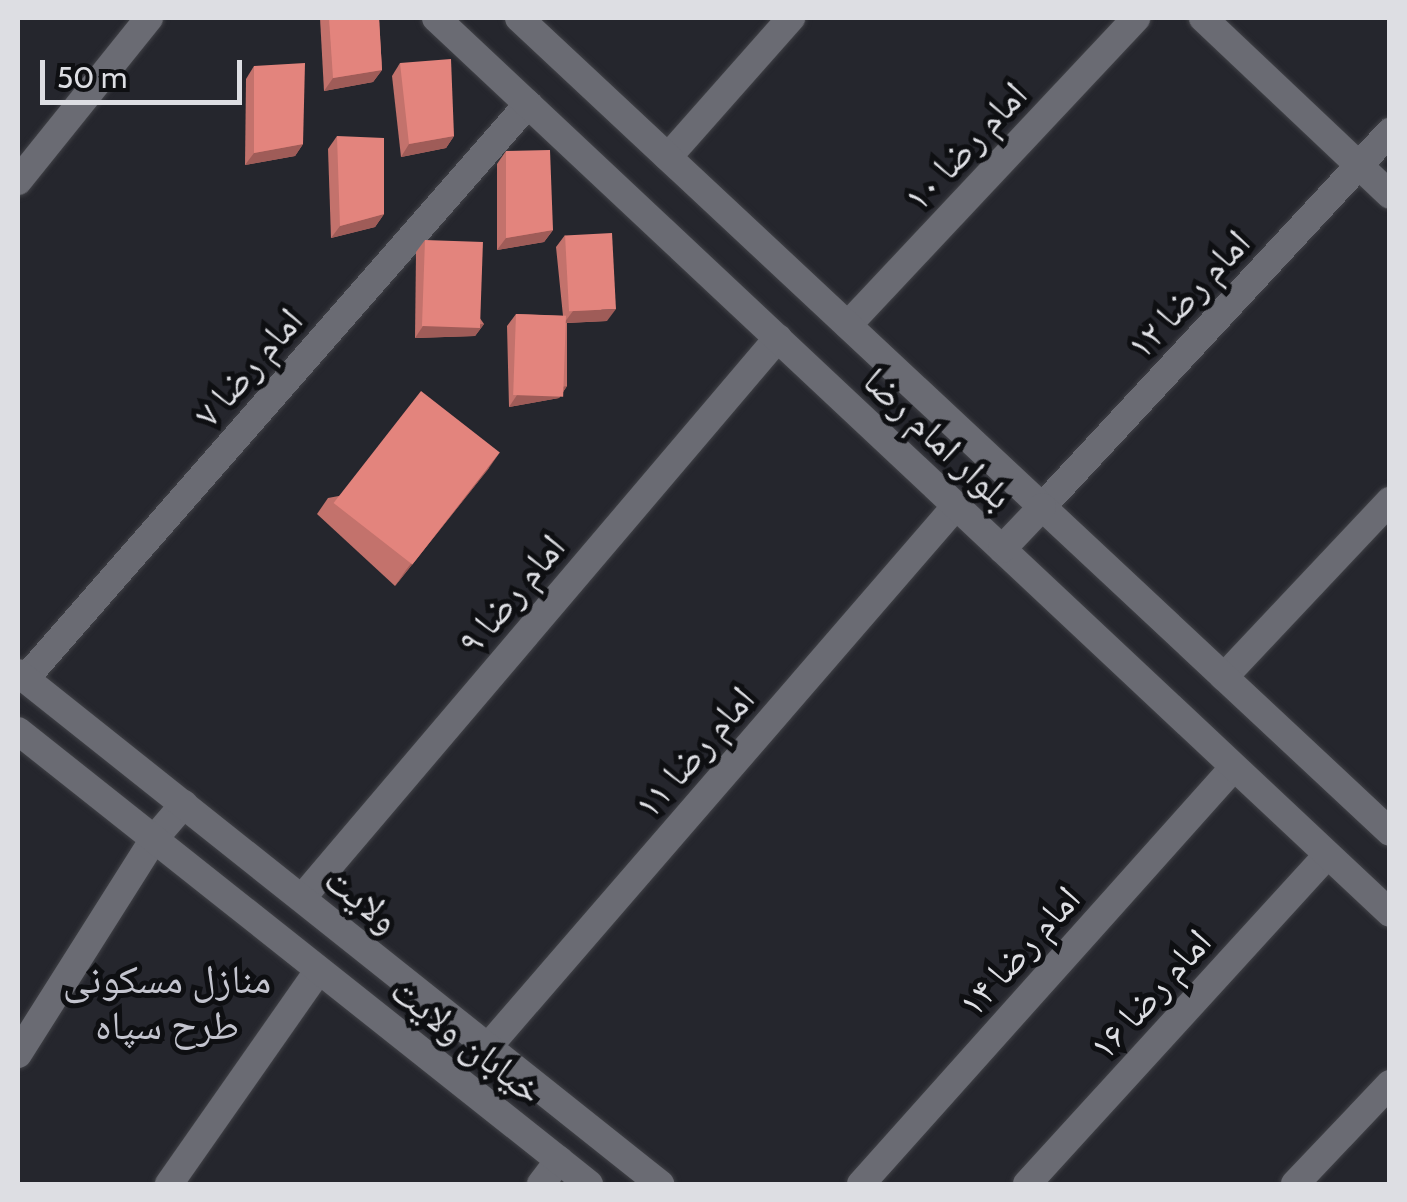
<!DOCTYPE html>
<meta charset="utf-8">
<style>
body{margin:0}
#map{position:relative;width:1407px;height:1202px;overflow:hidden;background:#25262d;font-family:Cabin,"Noto Naskh Arabic",sans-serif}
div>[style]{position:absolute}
.roads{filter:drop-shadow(0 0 2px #404146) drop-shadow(0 0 2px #404146)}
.minor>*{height:28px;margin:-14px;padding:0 14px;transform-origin:14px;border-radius:14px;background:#6a6b73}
.tertiary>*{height:28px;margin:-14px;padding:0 14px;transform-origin:14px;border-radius:14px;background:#6a6b73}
.wall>*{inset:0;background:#c3726c}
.shaded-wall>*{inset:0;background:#9f5c58}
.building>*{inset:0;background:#e3847d;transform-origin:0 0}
span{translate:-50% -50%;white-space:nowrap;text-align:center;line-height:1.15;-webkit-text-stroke:10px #0e0f12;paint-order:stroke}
.street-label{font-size:38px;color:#dddee3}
.neighbourhood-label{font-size:40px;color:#c3c4ce}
.frame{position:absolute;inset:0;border:20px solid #dddee3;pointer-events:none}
.scale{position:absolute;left:40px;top:60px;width:202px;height:45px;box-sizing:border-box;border:5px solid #dddee3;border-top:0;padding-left:12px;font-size:30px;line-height:35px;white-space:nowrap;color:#dddee3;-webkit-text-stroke:8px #0e0f12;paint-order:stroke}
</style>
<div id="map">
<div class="roads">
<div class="minor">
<i style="left:1203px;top:18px;width:257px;rotate:43.4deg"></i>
<i style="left:668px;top:157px;width:186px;rotate:-48.5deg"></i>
<i style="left:18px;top:181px;width:209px;rotate:-51.2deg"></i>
<i style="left:848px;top:325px;width:421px;rotate:-46.8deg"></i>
<i style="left:1042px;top:507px;width:512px;rotate:-47.14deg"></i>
<i style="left:1224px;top:677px;width:242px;rotate:-46.7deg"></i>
<i style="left:25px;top:679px;width:764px;rotate:-48.82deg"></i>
<i style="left:302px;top:898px;width:735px;rotate:-49.64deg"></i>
<i style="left:488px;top:1047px;width:715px;rotate:-49.14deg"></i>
<i style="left:18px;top:1054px;width:254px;rotate:-57.7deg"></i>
<i style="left:154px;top:839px;width:46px;rotate:-49.4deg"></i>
<i style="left:169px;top:1184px;width:260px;rotate:-55deg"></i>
<i style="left:541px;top:1184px;width:30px;rotate:-53deg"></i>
<i style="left:861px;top:1184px;width:559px;rotate:-48.19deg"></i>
<i style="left:1027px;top:1184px;width:445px;rotate:-47.6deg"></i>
</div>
<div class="tertiary">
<i style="left:436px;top:18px;width:1308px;rotate:43.17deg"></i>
<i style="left:519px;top:18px;width:1192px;rotate:43.06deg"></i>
<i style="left:1002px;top:549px;width:58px;rotate:-46.4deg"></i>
<i style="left:18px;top:673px;width:821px;rotate:38.52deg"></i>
<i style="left:18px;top:731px;width:729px;rotate:38.43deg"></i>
<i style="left:1295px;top:1184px;width:138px;rotate:-46.5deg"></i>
</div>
</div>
<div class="wall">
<i style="clip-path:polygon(320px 18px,379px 18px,382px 70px,373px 82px,324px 91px)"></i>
<i style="clip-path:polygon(400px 63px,454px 136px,446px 148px,401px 157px,392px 76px)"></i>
<i style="clip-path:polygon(254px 66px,303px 144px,295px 156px,245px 165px,246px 79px)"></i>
<i style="clip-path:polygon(337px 136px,384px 214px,375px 227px,331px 238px,328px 149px)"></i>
<i style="clip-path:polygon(506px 151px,553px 230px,544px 242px,497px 250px,497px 164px)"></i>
<i style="clip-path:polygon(565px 235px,607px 321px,567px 323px,567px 386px,559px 398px,509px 407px,507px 326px,516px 314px,563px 316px,556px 247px)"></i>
<i style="clip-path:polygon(425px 240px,484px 324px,475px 336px,415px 338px,416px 252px)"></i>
<i style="clip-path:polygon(489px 468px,395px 586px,317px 514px,328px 498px)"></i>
</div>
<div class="shaded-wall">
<i style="clip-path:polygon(382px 70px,373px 82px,324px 91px,333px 78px)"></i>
<i style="clip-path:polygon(454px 136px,446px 148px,401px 157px,409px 144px)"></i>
<i style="clip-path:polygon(303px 144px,295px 156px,245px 165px,254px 153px)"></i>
<i style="clip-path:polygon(384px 214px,375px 227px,331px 238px,340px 226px)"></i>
<i style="clip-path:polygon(553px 230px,544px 242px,497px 250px,506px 238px)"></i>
<i style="clip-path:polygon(616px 309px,607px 321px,564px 323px,573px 311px)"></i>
<i style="clip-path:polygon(484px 324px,475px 336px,415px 338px,423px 326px)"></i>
<i style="clip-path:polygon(567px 386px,559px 398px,509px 407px,517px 395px)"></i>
<i style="clip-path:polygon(500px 452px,489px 468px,395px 586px,406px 570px)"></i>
</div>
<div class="building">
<i style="clip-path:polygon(329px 18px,379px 18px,382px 70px,333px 78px)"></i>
<i style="clip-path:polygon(451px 59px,454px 136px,409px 144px,400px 63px)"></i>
<i style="clip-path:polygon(305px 63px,303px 144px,254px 153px,254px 66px)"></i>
<i style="clip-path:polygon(337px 136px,384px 138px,384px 214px,340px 226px)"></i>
<i style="clip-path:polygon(550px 150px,553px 230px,506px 238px,506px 151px)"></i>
<i style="left:612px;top:233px;width:76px;height:47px;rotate:87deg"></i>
<i style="left:425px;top:240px;width:58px;height:86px;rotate:2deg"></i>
<i style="left:516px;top:314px;width:50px;height:81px;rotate:2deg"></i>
<i style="left:421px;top:391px;width:100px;height:142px;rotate:38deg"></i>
</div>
<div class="street-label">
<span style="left:965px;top:146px;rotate:-47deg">امام رضا ۱۰</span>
<span style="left:1188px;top:294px;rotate:-47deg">امام رضا ۱۲</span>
<span style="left:248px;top:367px;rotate:-49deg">امام رضا ۷</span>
<span style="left:938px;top:438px;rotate:43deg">بلوار امام رضا</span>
<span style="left:511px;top:594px;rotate:-50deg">امام رضا ۹</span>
<span style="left:694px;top:752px;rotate:-49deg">امام رضا ۱۱</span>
<span style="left:362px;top:899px;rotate:38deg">ولایت</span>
<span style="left:1019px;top:951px;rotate:-48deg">امام رضا ۱۴</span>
<span style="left:1150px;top:994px;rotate:-48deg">امام رضا ۱۶</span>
<span style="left:467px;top:1040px;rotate:38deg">خیابان ولایت</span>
</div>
<div class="neighbourhood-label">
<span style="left:167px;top:1002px">منازل مسکونی<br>طرح سپاه</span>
</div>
<div class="frame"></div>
<div class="scale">50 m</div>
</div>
